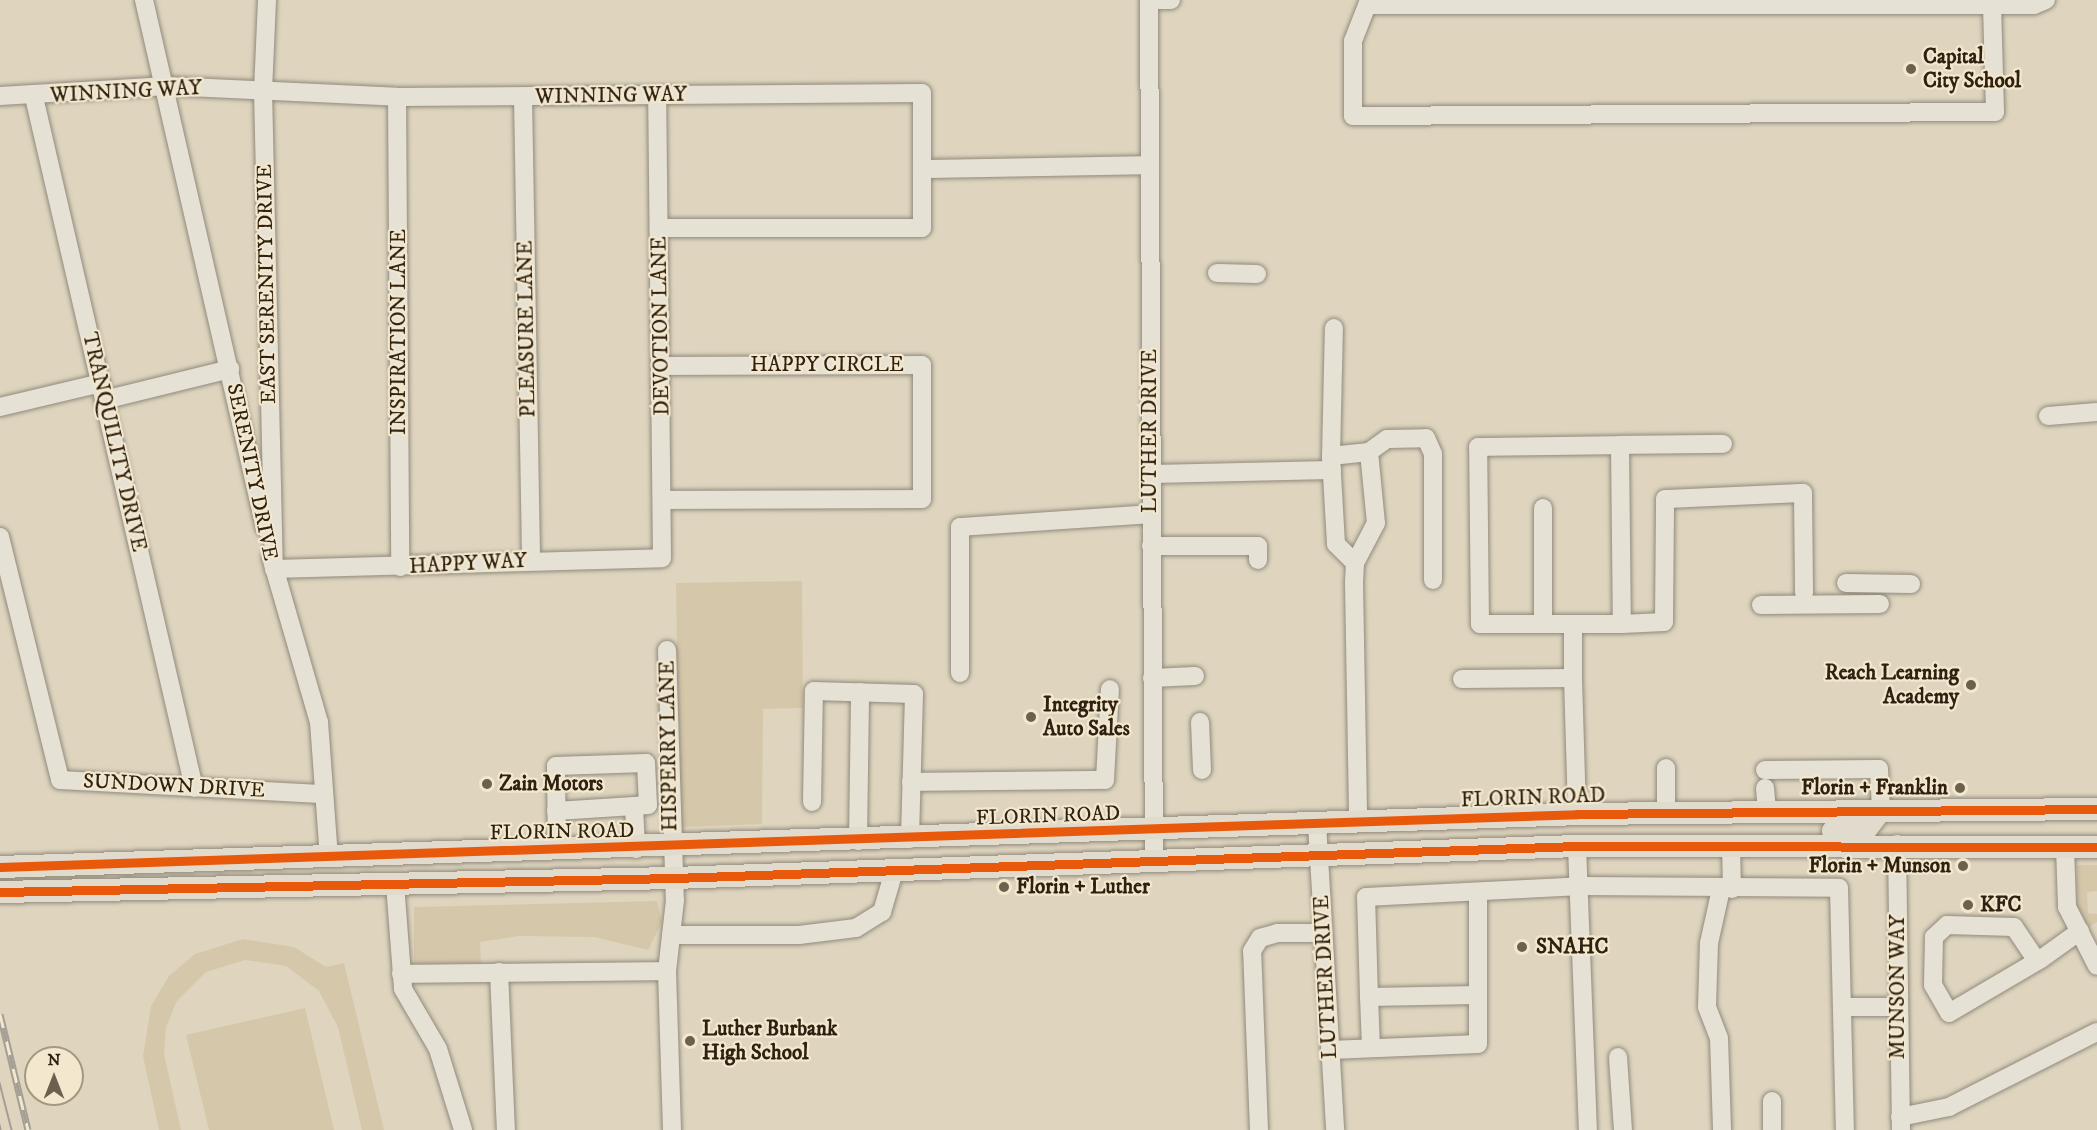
<!DOCTYPE html>
<style>
body{margin:0}
#map{position:relative;width:2097px;height:1130px;overflow:hidden;background:#dfd5bf;font-family:"IM FELL DW Pica",serif}
div>[style]{position:absolute}
.green>*{inset:0;background:#d5c7a9}
.roads{filter:drop-shadow(0 0 2px #918a7c) drop-shadow(0 0 2px #918a7c)}
.minor>*{height:18px;margin:-9px;padding:0 9px;transform-origin:9px;border-radius:9px;background:#e6e1d5}
.major>*{height:22px;margin:-11px;padding:0 11px;transform-origin:11px;border-radius:11px;background:#e1dbce}
.tram>*{height:1.5px;margin:-0.75px;padding:0 0.75px;transform-origin:0.75px;border-radius:0.75px;background:#a49f94}
.rail>*{height:7px;margin-top:-3.5px;transform-origin:0;background:repeating-linear-gradient(90deg,#f3e8cd 0 14px,#a49f94 0 28px);box-sizing:border-box;border-block:2px solid #a49f94}
.cycleway>*{height:9px;margin:-4.5px;padding:0 4.5px;transform-origin:4.5px;border-radius:4.5px;background:#e8590c}
.dots>*{width:16px;height:16px;translate:-50% -50%;box-sizing:border-box;border:3px solid #f3e8cd;border-radius:50%}
span{translate:-50% -50%;white-space:nowrap;text-align:center;line-height:1.15;-webkit-text-stroke:4.5px #f3e8cd;paint-order:stroke}
.poi-label{font-size:21px;color:#2e2111;font-weight:700}
.left{translate:0 -50%;text-align:left}
.right{translate:-100% -50%;text-align:right}
.street-label{font-size:21px;color:#2e2111}
.north{position:absolute;left:24px;top:1046px;width:60px;height:60px;box-sizing:border-box;background:#f3e8cd;border:2px solid #a49882;border-radius:50%;rotate:0deg;font-size:16px;font-weight:700;line-height:24px;text-align:center;color:#2e2111}
.north::after{content:'';display:block;margin:auto;width:21px;height:27px;background:#6c604e;clip-path:polygon(50% 0,100% 100%,50% 72%,0 100%)}
</style>
<div id="map">
<div class="green">
<i style="clip-path:polygon(802px 581px,803px 708px,763px 709px,762px 824px,679px 827px,676px 583px)"></i>
<i style="clip-path:polygon(2077px 865px,2097px 865px,2097px 891px,2087px 892px,2088px 913px,2097px 914px,2097px 922px,2089px 927px,2077px 905px)"></i>
<i style="clip-path:polygon(657px 901px,662px 922px,648px 950px,594px 937px,519px 936px,480px 942px,481px 963px,414px 964px,414px 907px)"></i>
<i style="clip-path:polygon(243px 939px,294px 947px,326px 967px,344px 963px,384px 1130px,362px 1130px,338px 1027px,319px 991px,286px 966px,245px 960px,206px 972px,177px 1001px,166px 1027px,164px 1054px,181px 1130px,159px 1130px,143px 1056px,151px 1006px,169px 976px,195px 954px)"></i>
<i style="clip-path:polygon(305px 1008px,334px 1130px,209px 1130px,186px 1035px)"></i>
</div>
<div class="roads">
<div class="minor">
<i style="left:144px;top:0;width:542px;rotate:77.09deg"></i>
<i style="left:267px;top:0;width:90px;rotate:92.5deg"></i>
<i style="left:263px;top:90px;width:479px;rotate:88.7deg"></i>
<i style="left:274px;top:569px;width:388px;rotate:-1.6deg"></i>
<i style="left:662px;top:558px;width:463px;rotate:-90.6deg"></i>
<i style="left:1149px;top:0;width:862px;rotate:89.67deg"></i>
<i style="left:1149px;top:0;width:22px"></i>
<i style="left:1369px;top:0;width:44px;rotate:111.3deg"></i>
<i style="left:1353px;top:41px;width:75px;rotate:90deg"></i>
<i style="left:1353px;top:116px;width:642px;rotate:-0.36deg"></i>
<i style="left:1995px;top:112px;width:107px;rotate:-91.6deg"></i>
<i style="left:1369px;top:5px;width:665px"></i>
<i style="left:2034px;top:5px;width:13px;rotate:-23deg"></i>
<i style="left:0;top:96px;width:167px;rotate:-3.4deg"></i>
<i style="left:167px;top:86px;width:230px;rotate:2.7deg"></i>
<i style="left:397px;top:97px;width:525px;rotate:-0.44deg"></i>
<i style="left:922px;top:93px;width:135px;rotate:90deg"></i>
<i style="left:922px;top:228px;width:263px;rotate:180deg"></i>
<i style="left:34px;top:97px;width:709px;rotate:76.96deg"></i>
<i style="left:397px;top:97px;width:470px;rotate:89.6deg"></i>
<i style="left:523px;top:97px;width:464px;rotate:89deg"></i>
<i style="left:923px;top:169px;width:226px;rotate:-1deg"></i>
<i style="left:1217px;top:273px;width:40px;rotate:1.4deg"></i>
<i style="left:662px;top:366px;width:260px;rotate:-0.2deg"></i>
<i style="left:922px;top:365px;width:134px;rotate:90deg"></i>
<i style="left:922px;top:499px;width:259px;rotate:179.8deg"></i>
<i style="left:104px;top:400px;width:130px;rotate:-13.8deg"></i>
<i style="left:0;top:407px;width:104px;rotate:-13.4deg"></i>
<i style="left:2048px;top:416px;width:49px;rotate:-4.7deg"></i>
<i style="left:1620px;top:445px;width:103px;rotate:-0.6deg"></i>
<i style="left:1369px;top:452px;width:22px;rotate:-36deg"></i>
<i style="left:1387px;top:439px;width:39px;rotate:-1deg"></i>
<i style="left:1426px;top:438px;width:17px;rotate:66deg"></i>
<i style="left:1433px;top:454px;width:126px;rotate:90deg"></i>
<i style="left:1331px;top:456px;width:128px;rotate:-88.7deg"></i>
<i style="left:1151px;top:474px;width:181px;rotate:-1.3deg"></i>
<i style="left:0;top:537px;width:250px;rotate:76.1deg"></i>
<i style="left:60px;top:780px;width:261px;rotate:3.1deg"></i>
<i style="left:1151px;top:546px;width:107px"></i>
<i style="left:1258px;top:546px;width:14px;rotate:90deg"></i>
<i style="left:271px;top:557px;width:172px;rotate:73.8deg"></i>
<i style="left:319px;top:722px;width:136px;rotate:85.8deg"></i>
<i style="left:1355px;top:563px;width:27px;rotate:-135deg"></i>
<i style="left:1336px;top:544px;width:88px;rotate:-93.3deg"></i>
<i style="left:1331px;top:456px;width:38px;rotate:-6deg"></i>
<i style="left:1369px;top:452px;width:71px;rotate:84.4deg"></i>
<i style="left:1376px;top:523px;width:45px;rotate:117.7deg"></i>
<i style="left:1355px;top:563px;width:20px;rotate:93deg"></i>
<i style="left:1354px;top:583px;width:240px;rotate:89deg"></i>
<i style="left:1846px;top:583px;width:65px;rotate:0.9deg"></i>
<i style="left:1761px;top:605px;width:119px;rotate:-0.5deg"></i>
<i style="left:1543px;top:624px;width:116px;rotate:-90deg"></i>
<i style="left:1622px;top:624px;width:142px;rotate:180deg"></i>
<i style="left:1480px;top:624px;width:177px;rotate:-90.6deg"></i>
<i style="left:1478px;top:447px;width:142px;rotate:-0.8deg"></i>
<i style="left:1620px;top:445px;width:179px;rotate:89.4deg"></i>
<i style="left:1622px;top:624px;width:42px;rotate:-2.7deg"></i>
<i style="left:1664px;top:622px;width:123px;rotate:-89.5deg"></i>
<i style="left:1665px;top:499px;width:138px;rotate:-2.5deg"></i>
<i style="left:1803px;top:493px;width:100px;rotate:89.4deg"></i>
<i style="left:667px;top:650px;width:250px;rotate:88.2deg"></i>
<i style="left:675px;top:900px;width:71px;rotate:96.4deg"></i>
<i style="left:667px;top:971px;width:159px;rotate:88.2deg"></i>
<i style="left:960px;top:673px;width:146px;rotate:-90deg"></i>
<i style="left:960px;top:527px;width:191px;rotate:-3.9deg"></i>
<i style="left:1152px;top:678px;width:43px;rotate:-2.7deg"></i>
<i style="left:1573px;top:678px;width:136px;rotate:88.3deg"></i>
<i style="left:1462px;top:679px;width:111px;rotate:-0.5deg"></i>
<i style="left:1573px;top:678px;width:53px;rotate:-90deg"></i>
<i style="left:1200px;top:722px;width:48px;rotate:87.6deg"></i>
<i style="left:1666px;top:768px;width:44px;rotate:90deg"></i>
<i style="left:1765px;top:770px;width:114px;rotate:-0.5deg"></i>
<i style="left:1879px;top:769px;width:41px;rotate:87.2deg"></i>
<i style="left:911px;top:782px;width:194px;rotate:-0.6deg"></i>
<i style="left:1105px;top:780px;width:91px;rotate:-86.9deg"></i>
<i style="left:1765px;top:788px;width:22px;rotate:85deg"></i>
<i style="left:812px;top:802px;width:111px;rotate:-89deg"></i>
<i style="left:814px;top:691px;width:100px;rotate:1.7deg"></i>
<i style="left:914px;top:694px;width:145px;rotate:91.6deg"></i>
<i style="left:556px;top:811px;width:78px;rotate:-3.7deg"></i>
<i style="left:1317px;top:824px;width:307px;rotate:86.6deg"></i>
<i style="left:858px;top:841px;width:149px;rotate:-89.2deg"></i>
<i style="left:1897px;top:844px;width:286px;rotate:89.2deg"></i>
<i style="left:1731px;top:845px;width:44px;rotate:88.7deg"></i>
<i style="left:1577px;top:846px;width:284px;rotate:87.8deg"></i>
<i style="left:2065px;top:846px;width:61px;rotate:88.1deg"></i>
<i style="left:2067px;top:907px;width:66px;rotate:63deg"></i>
<i style="left:557px;top:850px;width:84px;rotate:-90.7deg"></i>
<i style="left:556px;top:766px;width:90px;rotate:-1.9deg"></i>
<i style="left:646px;top:763px;width:42px;rotate:87.3deg"></i>
<i style="left:648px;top:805px;width:14px;rotate:176deg"></i>
<i style="left:634px;top:806px;width:43px;rotate:87.3deg"></i>
<i style="left:395px;top:884px;width:105px;rotate:85.6deg"></i>
<i style="left:403px;top:989px;width:69px;rotate:59.7deg"></i>
<i style="left:438px;top:1049px;width:85px;rotate:72.8deg"></i>
<i style="left:1721px;top:889px;width:55px;rotate:102.5deg"></i>
<i style="left:1709px;top:943px;width:64px;rotate:91.8deg"></i>
<i style="left:1707px;top:1007px;width:33px;rotate:69deg"></i>
<i style="left:1719px;top:1038px;width:92px;rotate:88.1deg"></i>
<i style="left:671px;top:935px;width:128px"></i>
<i style="left:799px;top:935px;width:57px;rotate:-7deg"></i>
<i style="left:856px;top:928px;width:31px;rotate:-32deg"></i>
<i style="left:882px;top:912px;width:43px;rotate:-73.7deg"></i>
<i style="left:2037px;top:961px;width:41px;rotate:-124.1deg"></i>
<i style="left:2014px;top:927px;width:67px;rotate:-178.3deg"></i>
<i style="left:1947px;top:925px;width:18px;rotate:137deg"></i>
<i style="left:1934px;top:937px;width:48px;rotate:91.2deg"></i>
<i style="left:1933px;top:985px;width:32px;rotate:60deg"></i>
<i style="left:1949px;top:1013px;width:107px;rotate:-30.4deg"></i>
<i style="left:2041px;top:959px;width:48px;rotate:-35.7deg"></i>
<i style="left:499px;top:972px;width:158px;rotate:87.5deg"></i>
<i style="left:401px;top:974px;width:266px;rotate:-0.6deg"></i>
<i style="left:1369px;top:997px;width:100px;rotate:-91.7deg"></i>
<i style="left:1366px;top:897px;width:215px;rotate:-2.9deg"></i>
<i style="left:1581px;top:886px;width:258px;rotate:0.4deg"></i>
<i style="left:1839px;top:888px;width:242px;rotate:88.6deg"></i>
<i style="left:1842px;top:1007px;width:56px"></i>
<i style="left:1371px;top:1048px;width:51px;rotate:-92.2deg"></i>
<i style="left:1369px;top:997px;width:108px;rotate:-1.1deg"></i>
<i style="left:1330px;top:1050px;width:148px;rotate:-2.3deg"></i>
<i style="left:1478px;top:1044px;width:152px;rotate:-90deg"></i>
<i style="left:1618px;top:1057px;width:73px;rotate:86.1deg"></i>
<i style="left:1772px;top:1101px;width:29px;rotate:90deg"></i>
<i style="left:1900px;top:1117px;width:50px;rotate:-11.5deg"></i>
<i style="left:1949px;top:1107px;width:166px;rotate:-26.9deg"></i>
<i style="left:1259px;top:1130px;width:179px;rotate:-92.2deg"></i>
<i style="left:1252px;top:951px;width:15px;rotate:-58deg"></i>
<i style="left:1260px;top:938px;width:18px;rotate:-16deg"></i>
<i style="left:1277px;top:933px;width:46px"></i>
</div>
<div class="major">
<i style="left:1833px;top:831px;width:34px;rotate:-5deg"></i>
<i style="left:1867px;top:828px;width:23px;rotate:-52deg"></i>
<i style="left:0;top:867px;width:1578px;rotate:-1.92deg"></i>
<i style="left:1577px;top:814px;width:520px;rotate:-0.55deg"></i>
<i style="left:0;top:892px;width:674px;rotate:-1.19deg"></i>
<i style="left:674px;top:878px;width:904px;rotate:-2.03deg"></i>
<i style="left:1577px;top:846px;width:520px;rotate:0.11deg"></i>
</div>
</div>
<div class="tram">
<i style="left:0;top:1083px;width:49px;rotate:75.7deg"></i>
<i style="left:0;top:1125px;width:5px;rotate:79deg"></i>
</div>
<div class="rail">
<i style="left:0;top:1014px;width:119px;rotate:76.4deg"></i>
</div>
<div class="cycleway">
<i style="left:0;top:867px;width:1578px;rotate:-1.92deg"></i>
<i style="left:1577px;top:814px;width:520px;rotate:-0.55deg"></i>
<i style="left:0;top:892px;width:674px;rotate:-1.19deg"></i>
<i style="left:674px;top:878px;width:904px;rotate:-2.03deg"></i>
<i style="left:1577px;top:846px;width:520px;rotate:0.11deg"></i>
</div>
<div class="dots">
<i style="left:1911px;top:69px;background:#6c604e"></i>
<i style="left:1971px;top:685px;background:#6c604e"></i>
<i style="left:1031px;top:717px;background:#6c604e"></i>
<i style="left:487px;top:784px;background:#6c604e"></i>
<i style="left:1960px;top:788px;background:#6c604e"></i>
<i style="left:1963px;top:866px;background:#6c604e"></i>
<i style="left:1004px;top:887px;background:#6c604e"></i>
<i style="left:1968px;top:905px;background:#6c604e"></i>
<i style="left:1522px;top:947px;background:#6c604e"></i>
<i style="left:690px;top:1041px;background:#6c604e"></i>
</div>
<div class="poi-label">
<span class="left" style="left:1923px;top:69px">Capital<br>City School</span>
<span class="right" style="left:1959px;top:685px">Reach Learning<br>Academy</span>
<span class="left" style="left:1043px;top:717px">Integrity<br>Auto Sales</span>
<span class="left" style="left:499px;top:784px">Zain Motors</span>
<span class="right" style="left:1948px;top:788px">Florin + Franklin</span>
<span class="right" style="left:1951px;top:866px">Florin + Munson</span>
<span class="left" style="left:1016px;top:887px">Florin + Luther</span>
<span class="left" style="left:1980px;top:905px">KFC</span>
<span class="left" style="left:1536px;top:947px">SNAHC</span>
<span class="left" style="left:702px;top:1041px">Luther Burbank<br>High School</span>
</div>
<div class="street-label">
<span style="left:126px;top:92px;rotate:-3deg">WINNING WAY</span>
<span style="left:611px;top:96px;rotate:-1deg">WINNING WAY</span>
<span style="left:267px;top:284px;rotate:-91deg">EAST SERENITY DRIVE</span>
<span style="left:661px;top:326px;rotate:-91deg">DEVOTION LANE</span>
<span style="left:527px;top:329px;rotate:-91deg">PLEASURE LANE</span>
<span style="left:399px;top:332px;rotate:-90deg">INSPIRATION LANE</span>
<span style="left:827px;top:365px">HAPPY CIRCLE</span>
<span style="left:1150px;top:431px;rotate:-90deg">LUTHER DRIVE</span>
<span style="left:114px;top:442px;rotate:77deg">TRANQUILITY DRIVE</span>
<span style="left:252px;top:472px;rotate:78deg">SERENITY DRIVE</span>
<span style="left:468px;top:564px;rotate:-3deg">HAPPY WAY</span>
<span style="left:669px;top:746px;rotate:-91deg">HISPERRY LANE</span>
<span style="left:174px;top:786px;rotate:3deg">SUNDOWN DRIVE</span>
<span style="left:1533px;top:798px;rotate:-2deg">FLORIN ROAD</span>
<span style="left:1048px;top:816px;rotate:-2deg">FLORIN ROAD</span>
<span style="left:562px;top:832px;rotate:-1deg">FLORIN ROAD</span>
<span style="left:1326px;top:977px;rotate:-93deg">LUTHER DRIVE</span>
<span style="left:1898px;top:987px;rotate:-90deg">MUNSON WAY</span>
</div>
<div class="north">N</div>
</div>
